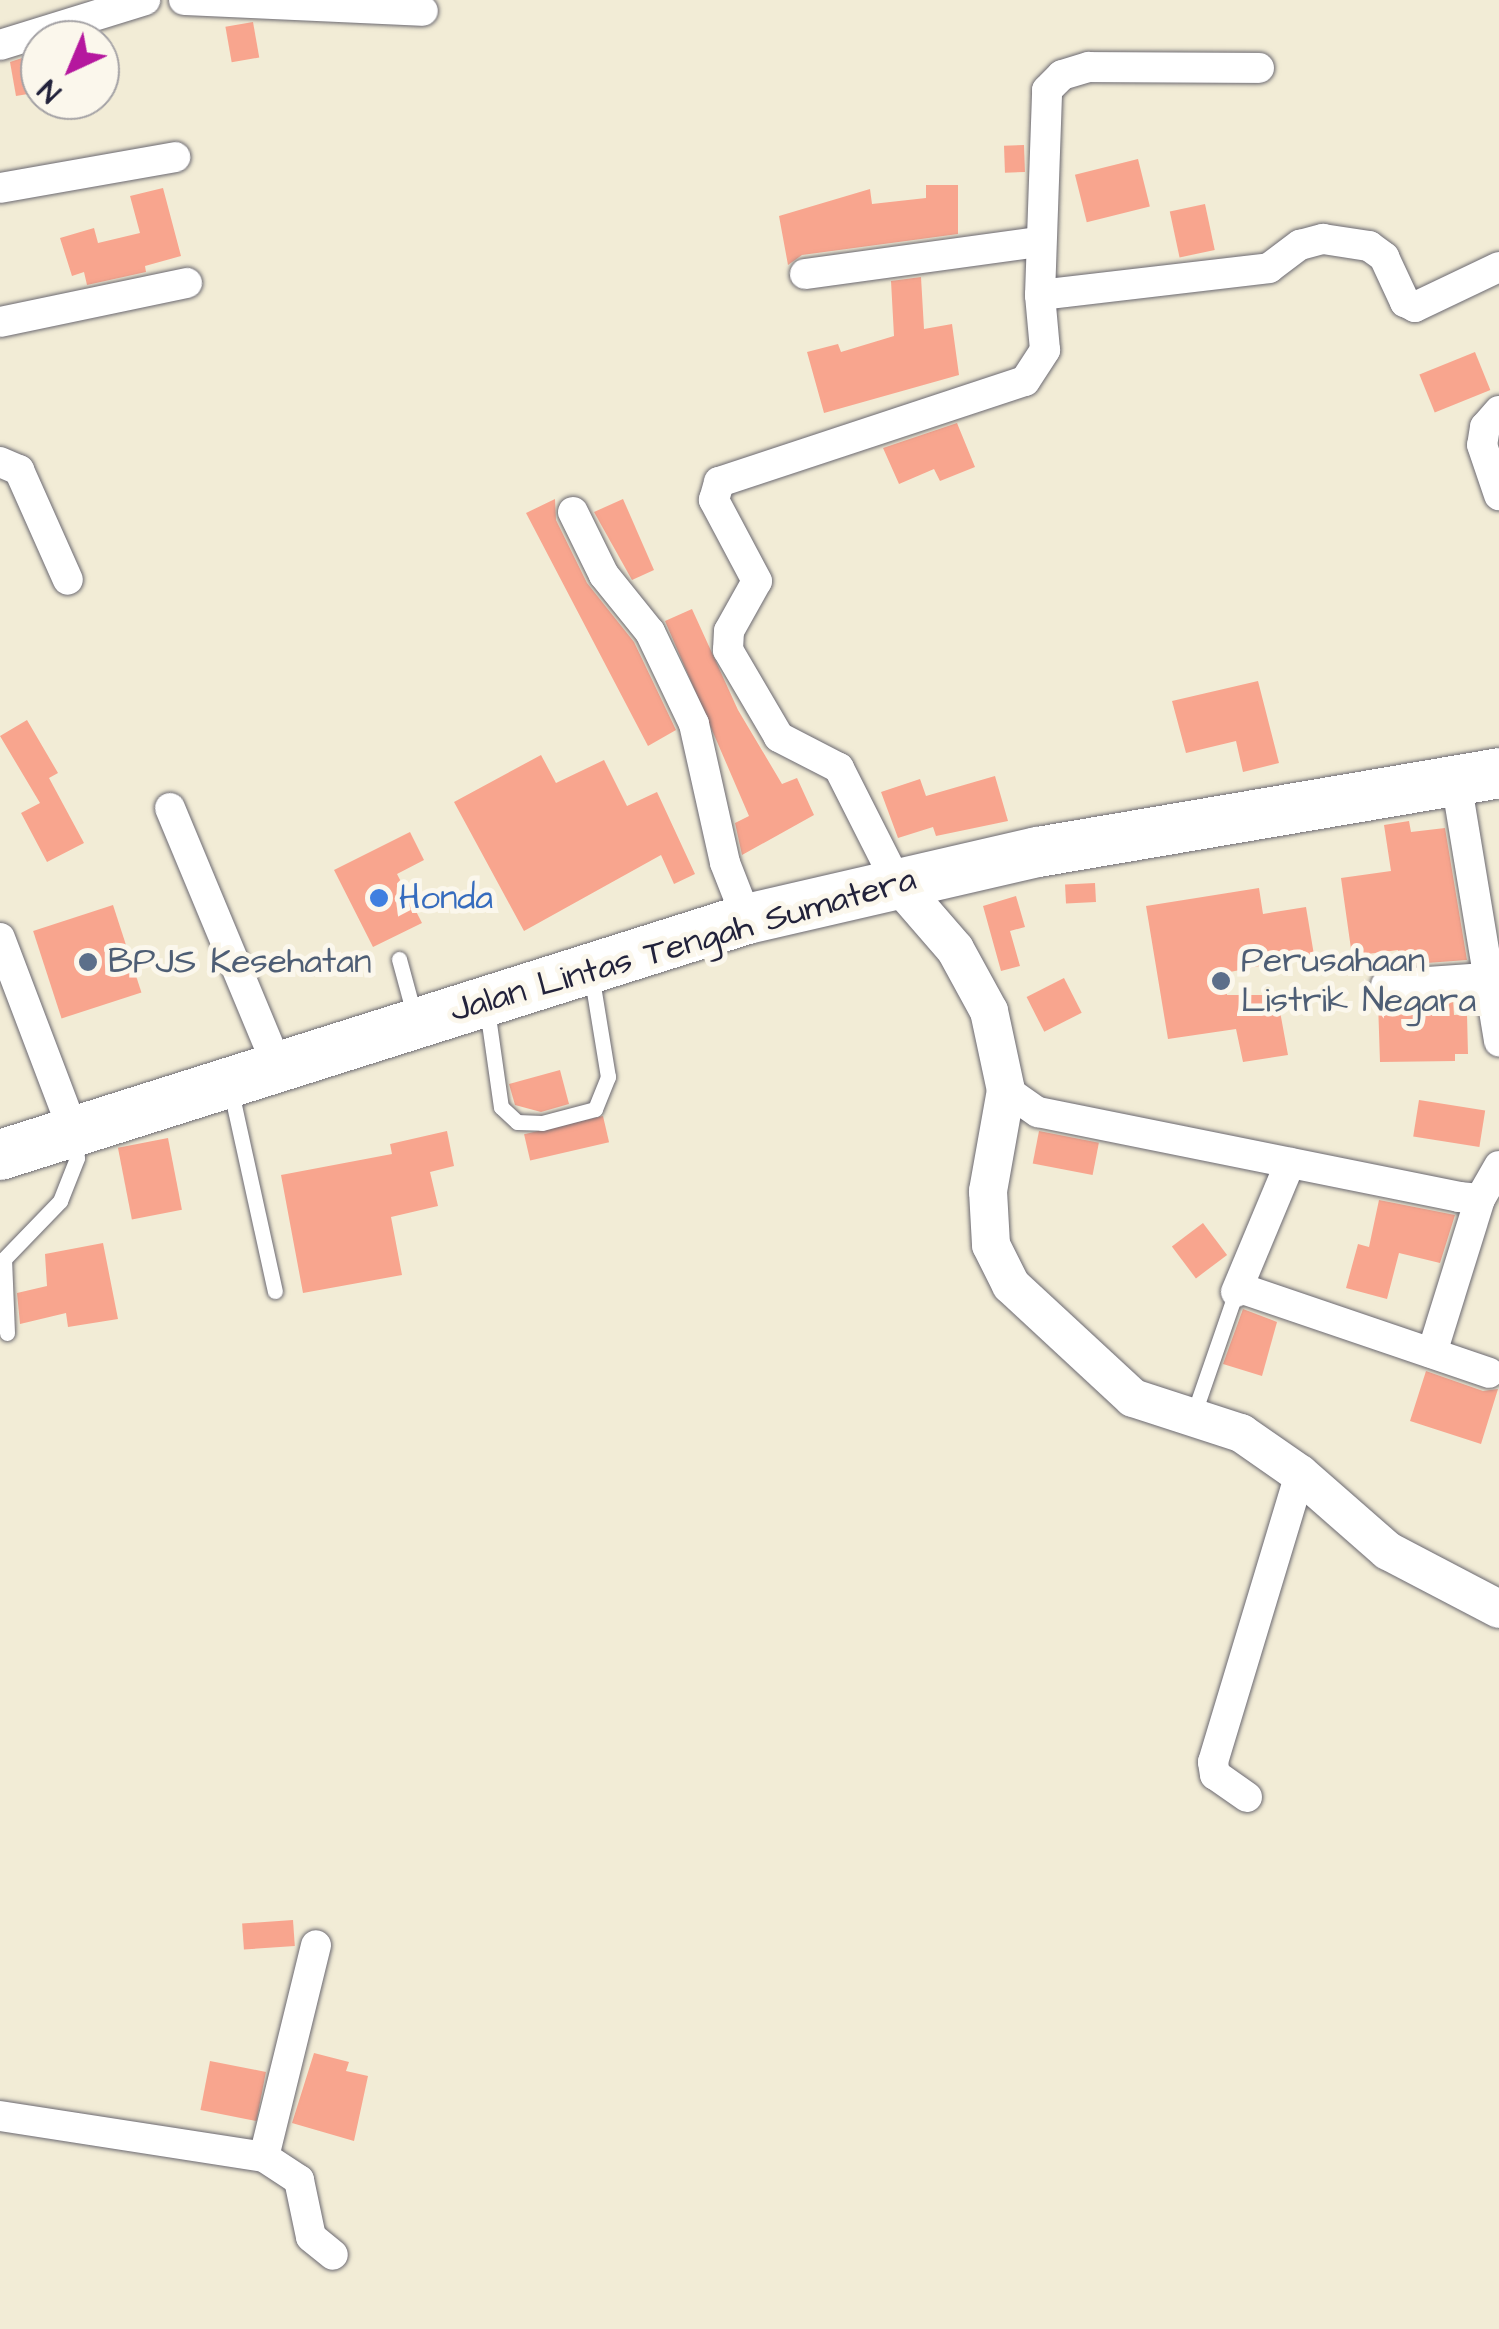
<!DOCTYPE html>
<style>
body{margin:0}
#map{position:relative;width:1499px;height:2329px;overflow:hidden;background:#f2ecd6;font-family:"Architects Daughter",sans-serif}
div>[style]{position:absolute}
.building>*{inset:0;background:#f8a58e;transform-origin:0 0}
.roads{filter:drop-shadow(0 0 2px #6b6971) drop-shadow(0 0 2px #6b6971)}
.service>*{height:15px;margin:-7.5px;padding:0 7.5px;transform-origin:7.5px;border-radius:7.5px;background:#fff}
.minor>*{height:30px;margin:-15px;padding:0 15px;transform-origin:15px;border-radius:15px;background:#fff}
.tertiary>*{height:38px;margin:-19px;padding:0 19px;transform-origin:19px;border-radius:19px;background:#fff}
.trunk>*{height:50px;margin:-25px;padding:0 25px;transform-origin:25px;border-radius:25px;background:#fff}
.dots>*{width:28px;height:28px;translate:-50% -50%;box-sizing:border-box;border:5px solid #fbf7ec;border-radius:50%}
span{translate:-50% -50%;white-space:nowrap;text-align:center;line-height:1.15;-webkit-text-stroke:10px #fbf7ec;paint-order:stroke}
.shop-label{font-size:35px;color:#366cbe}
.left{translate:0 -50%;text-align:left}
.street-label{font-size:35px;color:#22223b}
.service-label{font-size:35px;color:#4e5e75}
.north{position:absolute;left:20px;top:20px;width:100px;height:100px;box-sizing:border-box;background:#fbf7ec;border:2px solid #a4a2a5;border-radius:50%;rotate:224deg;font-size:28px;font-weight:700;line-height:40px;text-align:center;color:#22223b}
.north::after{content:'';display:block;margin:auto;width:35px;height:45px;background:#b5179e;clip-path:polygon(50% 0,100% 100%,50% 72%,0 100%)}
</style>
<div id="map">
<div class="building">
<i style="left:253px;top:22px;width:36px;height:28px;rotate:80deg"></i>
<i style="clip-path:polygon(40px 52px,40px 92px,16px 96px,10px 62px)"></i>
<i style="left:1024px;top:145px;width:27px;height:20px;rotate:88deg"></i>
<i style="left:1138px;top:159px;width:49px;height:65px;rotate:76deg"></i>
<i style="clip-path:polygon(926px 185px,958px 185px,958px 234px,802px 255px,788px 265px,779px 216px,870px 189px,872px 204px,926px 198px)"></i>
<i style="clip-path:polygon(163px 188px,181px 256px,145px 266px,146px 272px,87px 285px,84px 272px,72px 276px,60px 238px,94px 228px,98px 243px,140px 233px,130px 196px)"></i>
<i style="left:1205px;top:204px;width:47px;height:36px;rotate:78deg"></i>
<i style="clip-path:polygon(921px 277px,924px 329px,952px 324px,959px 375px,824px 413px,807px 352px,838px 344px,841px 352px,894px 336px,891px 281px)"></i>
<i style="left:1475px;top:352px;width:41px;height:60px;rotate:68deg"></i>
<i style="clip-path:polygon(957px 423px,975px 467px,940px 481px,934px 469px,899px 484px,883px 448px)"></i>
<i style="clip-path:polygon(555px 499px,556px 520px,587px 583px,634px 642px,676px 730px,648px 746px,526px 513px)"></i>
<i style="clip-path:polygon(623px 499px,654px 570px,632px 580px,594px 512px)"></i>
<i style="clip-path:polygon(692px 609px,738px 710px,782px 784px,797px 778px,814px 815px,742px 855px,735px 823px,749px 816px,665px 621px)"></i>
<i style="clip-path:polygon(1258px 681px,1279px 763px,1243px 772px,1236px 741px,1186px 753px,1172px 701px)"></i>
<i style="clip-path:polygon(27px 720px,58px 773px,49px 778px,84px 843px,47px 862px,21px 813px,40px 803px,0 736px)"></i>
<i style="clip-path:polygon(541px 755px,556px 783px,604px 760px,627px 806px,657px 792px,695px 874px,674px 884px,661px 855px,524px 931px,454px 802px)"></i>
<i style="clip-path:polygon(995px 776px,1008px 821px,936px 836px,933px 827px,898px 838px,881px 792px,920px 779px,926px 796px)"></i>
<i style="clip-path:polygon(1409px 821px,1411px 832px,1445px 828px,1467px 960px,1400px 965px,1398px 950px,1352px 956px,1341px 878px,1391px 871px,1384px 825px)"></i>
<i style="clip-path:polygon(410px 832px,424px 860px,397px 874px,422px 923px,373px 947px,334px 870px)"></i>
<i style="left:1095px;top:883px;width:19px;height:30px;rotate:87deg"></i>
<i style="clip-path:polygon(1259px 888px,1263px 914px,1306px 907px,1314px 955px,1225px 973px,1227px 995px,1277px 995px,1288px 1055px,1243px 1062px,1236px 1029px,1168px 1039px,1146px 906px)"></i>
<i style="clip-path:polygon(1016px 896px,1025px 927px,1010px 931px,1020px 966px,1001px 971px,983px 906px)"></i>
<i style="left:113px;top:905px;width:92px;height:84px;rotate:72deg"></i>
<i style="left:1064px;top:978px;width:39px;height:42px;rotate:63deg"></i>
<i style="clip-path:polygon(1453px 999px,1454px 1015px,1467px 1014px,1468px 1054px,1455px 1054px,1455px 1061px,1380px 1062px,1378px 1002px)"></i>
<i style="clip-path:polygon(560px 1070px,569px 1104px,541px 1112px,515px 1105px,509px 1084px)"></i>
<i style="left:1419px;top:1100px;width:67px;height:37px;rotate:9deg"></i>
<i style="left:603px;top:1116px;width:27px;height:81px;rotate:77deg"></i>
<i style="clip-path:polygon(447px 1131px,454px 1166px,430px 1172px,438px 1206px,391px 1217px,402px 1275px,303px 1293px,281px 1175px,392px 1154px,390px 1144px)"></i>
<i style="left:1039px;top:1131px;width:61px;height:33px;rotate:11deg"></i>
<i style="left:168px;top:1138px;width:73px;height:51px;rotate:79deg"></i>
<i style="clip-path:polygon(1379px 1200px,1455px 1215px,1440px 1263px,1399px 1253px,1387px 1299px,1346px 1288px,1358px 1244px,1369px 1247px)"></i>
<i style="left:1203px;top:1223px;width:40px;height:39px;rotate:53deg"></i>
<i style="clip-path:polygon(103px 1243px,118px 1319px,68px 1327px,66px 1313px,20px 1324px,17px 1293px,47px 1286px,45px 1254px)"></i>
<i style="clip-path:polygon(1243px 1309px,1277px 1322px,1262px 1376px,1223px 1364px)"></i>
<i style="clip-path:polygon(1426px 1371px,1483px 1391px,1498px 1389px,1481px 1444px,1410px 1421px)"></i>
<i style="left:293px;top:1920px;width:26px;height:51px;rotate:86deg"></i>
<i style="clip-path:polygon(314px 2053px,349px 2062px,346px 2071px,368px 2076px,354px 2141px,292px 2123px)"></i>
<i style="left:210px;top:2061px;width:57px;height:50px;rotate:11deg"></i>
</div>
<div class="roads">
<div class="service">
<i style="left:399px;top:959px;width:61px;rotate:74.8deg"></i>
<i style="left:487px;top:1009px;width:99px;rotate:81.9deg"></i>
<i style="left:501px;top:1107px;width:22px;rotate:43deg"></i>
<i style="left:517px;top:1122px;width:25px;rotate:2deg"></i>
<i style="left:542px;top:1123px;width:55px;rotate:-14.8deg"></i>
<i style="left:595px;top:1109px;width:35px;rotate:-68deg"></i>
<i style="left:608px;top:1077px;width:105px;rotate:-99.3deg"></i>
<i style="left:230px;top:1087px;width:209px;rotate:77.6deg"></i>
<i style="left:7px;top:1333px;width:74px;rotate:-92.3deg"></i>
<i style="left:4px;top:1259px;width:81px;rotate:-46deg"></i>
<i style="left:60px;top:1201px;width:46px;rotate:-68.4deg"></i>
<i style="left:77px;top:1158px;width:21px;rotate:-98deg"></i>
<i style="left:1193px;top:1416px;width:131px;rotate:-70.9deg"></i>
</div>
<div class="minor">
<i style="left:184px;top:0;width:239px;rotate:2.6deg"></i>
<i style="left:0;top:45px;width:152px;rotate:-17.2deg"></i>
<i style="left:0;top:188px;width:178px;rotate:-10deg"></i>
<i style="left:805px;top:274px;width:236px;rotate:-7.8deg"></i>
<i style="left:1040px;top:295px;width:205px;rotate:-88deg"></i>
<i style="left:1047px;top:90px;width:21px;rotate:-45deg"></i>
<i style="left:1062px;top:75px;width:28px;rotate:-17deg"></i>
<i style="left:1089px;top:67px;width:170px;rotate:0.3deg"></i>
<i style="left:0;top:322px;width:191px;rotate:-11.8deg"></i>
<i style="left:1499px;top:411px;width:21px;rotate:131deg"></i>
<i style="left:1485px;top:427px;width:18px;rotate:99deg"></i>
<i style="left:1482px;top:445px;width:53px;rotate:71.2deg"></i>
<i style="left:0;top:462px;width:21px;rotate:23deg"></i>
<i style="left:19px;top:470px;width:120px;rotate:66deg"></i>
<i style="left:573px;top:512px;width:70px;rotate:63.8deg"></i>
<i style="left:604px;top:575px;width:73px;rotate:51.1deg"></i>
<i style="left:650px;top:632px;width:102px;rotate:64.4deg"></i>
<i style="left:694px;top:724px;width:142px;rotate:77.4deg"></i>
<i style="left:725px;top:863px;width:60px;rotate:68.6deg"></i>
<i style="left:1456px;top:781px;width:264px;rotate:80.6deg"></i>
<i style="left:170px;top:808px;width:282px;rotate:67.4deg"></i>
<i style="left:896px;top:881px;width:127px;rotate:-116.8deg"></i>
<i style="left:839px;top:768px;width:68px;rotate:-152.7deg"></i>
<i style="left:779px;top:737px;width:101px;rotate:-120.4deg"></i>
<i style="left:728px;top:650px;width:19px;rotate:-87deg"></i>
<i style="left:729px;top:631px;width:57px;rotate:-60.8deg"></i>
<i style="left:757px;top:581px;width:92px;rotate:-118deg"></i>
<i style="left:714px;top:500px;width:19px;rotate:-74deg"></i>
<i style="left:719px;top:482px;width:322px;rotate:-18.3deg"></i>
<i style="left:1025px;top:381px;width:37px;rotate:-57deg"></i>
<i style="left:1045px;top:350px;width:55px;rotate:-95.2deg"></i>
<i style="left:1040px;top:295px;width:231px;rotate:-6.7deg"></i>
<i style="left:1269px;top:268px;width:39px;rotate:-37deg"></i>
<i style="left:1300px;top:245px;width:24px;rotate:-15deg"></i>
<i style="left:1323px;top:239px;width:47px;rotate:8.7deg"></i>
<i style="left:1369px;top:246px;width:19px;rotate:36deg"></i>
<i style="left:1384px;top:257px;width:50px;rotate:65deg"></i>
<i style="left:1405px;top:302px;width:11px;rotate:27deg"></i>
<i style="left:1415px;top:307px;width:93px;rotate:-25.5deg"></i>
<i style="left:0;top:938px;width:209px;rotate:69.2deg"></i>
<i style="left:1386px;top:985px;width:113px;rotate:-4deg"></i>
<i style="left:1006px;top:1090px;width:39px;rotate:35deg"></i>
<i style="left:1038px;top:1112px;width:429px;rotate:11.4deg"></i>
<i style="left:1459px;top:1197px;width:21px;rotate:5deg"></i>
<i style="left:1480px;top:1199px;width:38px;rotate:-60deg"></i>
<i style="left:1240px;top:1288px;width:263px;rotate:18.8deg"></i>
<i style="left:1236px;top:1292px;width:140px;rotate:-67.3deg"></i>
<i style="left:1432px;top:1353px;width:161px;rotate:-72.7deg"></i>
<i style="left:1247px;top:1797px;width:39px;rotate:-145deg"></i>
<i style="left:1215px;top:1775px;width:13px;rotate:-99deg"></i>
<i style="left:1213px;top:1762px;width:301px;rotate:-73.2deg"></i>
<i style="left:0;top:2116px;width:267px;rotate:8.8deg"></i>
<i style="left:264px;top:2157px;width:42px;rotate:33.3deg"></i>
<i style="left:299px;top:2180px;width:58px;rotate:78.1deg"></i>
<i style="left:311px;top:2237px;width:28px;rotate:39deg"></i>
<i style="left:264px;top:2157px;width:218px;rotate:-76.2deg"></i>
</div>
<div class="tertiary">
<i style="left:896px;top:881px;width:90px;rotate:49.1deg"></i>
<i style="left:955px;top:949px;width:71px;rotate:61.3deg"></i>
<i style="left:989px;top:1011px;width:81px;rotate:77.9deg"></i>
<i style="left:1006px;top:1090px;width:103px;rotate:100.1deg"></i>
<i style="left:988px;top:1191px;width:54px;rotate:86.8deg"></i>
<i style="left:991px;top:1245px;width:45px;rotate:63.4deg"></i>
<i style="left:1011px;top:1285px;width:166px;rotate:42.8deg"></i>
<i style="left:1133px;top:1398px;width:114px;rotate:18deg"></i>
<i style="left:1241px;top:1433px;width:72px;rotate:34.8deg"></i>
<i style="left:1300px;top:1474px;width:117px;rotate:41.2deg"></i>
<i style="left:1388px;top:1551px;width:125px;rotate:27.6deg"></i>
</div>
<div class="trunk">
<i style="left:0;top:1155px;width:783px;rotate:-17.53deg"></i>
<i style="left:747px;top:919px;width:299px;rotate:-13deg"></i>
<i style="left:1038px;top:852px;width:468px;rotate:-9.7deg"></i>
</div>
</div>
<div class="dots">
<i style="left:379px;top:898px;background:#3f7fe0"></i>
<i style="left:88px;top:962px;background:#5c6f8a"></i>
<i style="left:1221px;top:981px;background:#5c6f8a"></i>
</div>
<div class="shop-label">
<span class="left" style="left:399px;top:898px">Honda</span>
</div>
<div class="street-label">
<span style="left:683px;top:945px;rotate:-16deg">Jalan Lintas Tengah Sumatera</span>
</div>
<div class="service-label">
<span class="left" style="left:1241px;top:981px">Perusahaan<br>Listrik Negara</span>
<span class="left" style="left:108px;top:962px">BPJS Kesehatan</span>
</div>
<div class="north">N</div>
</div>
